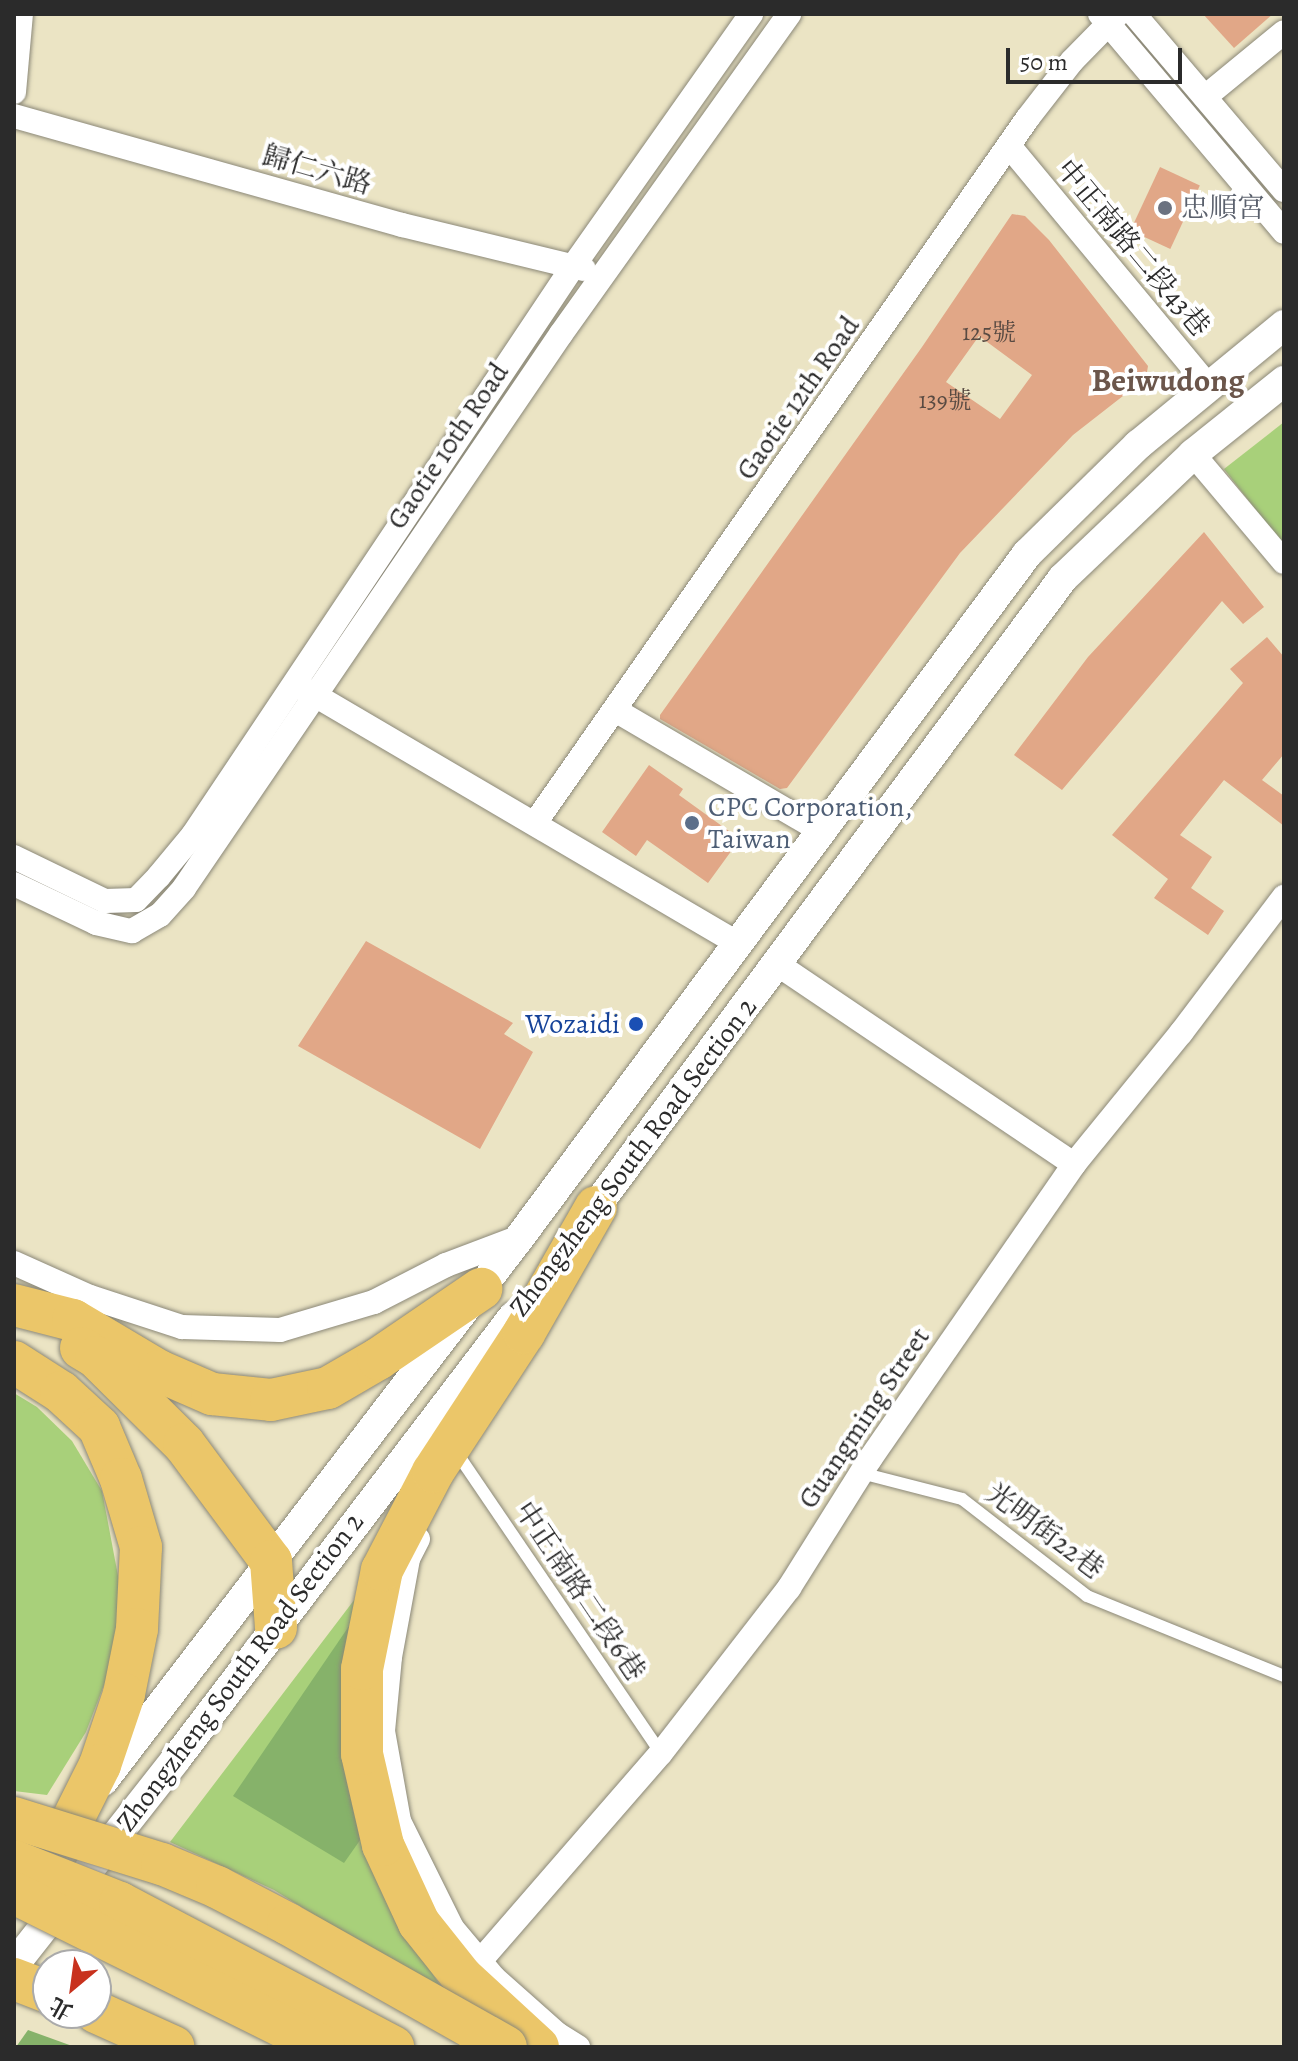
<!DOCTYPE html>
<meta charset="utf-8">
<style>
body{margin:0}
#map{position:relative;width:1298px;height:2061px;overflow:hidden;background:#ebe4c4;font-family:Alegreya,"Noto Serif TC",serif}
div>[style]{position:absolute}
.green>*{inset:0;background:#a8d07a}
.forest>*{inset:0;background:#86b26a}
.building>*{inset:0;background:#e1a787;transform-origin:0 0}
.roads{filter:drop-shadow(0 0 2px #8b8878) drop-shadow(0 0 2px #8b8878)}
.service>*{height:12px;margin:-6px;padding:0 6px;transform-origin:6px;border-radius:6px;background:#fff}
.minor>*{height:24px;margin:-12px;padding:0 12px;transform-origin:12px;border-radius:12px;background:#fff}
.tertiary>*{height:30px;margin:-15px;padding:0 15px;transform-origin:15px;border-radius:15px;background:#fff}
.trunk>*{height:42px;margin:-21px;padding:0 21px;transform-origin:21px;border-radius:21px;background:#ebc669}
.bridges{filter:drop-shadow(0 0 2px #8b8878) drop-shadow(0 0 2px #8b8878)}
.trunk-bridge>*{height:42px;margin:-21px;padding:0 21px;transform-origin:21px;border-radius:21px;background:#ebc669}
.dots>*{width:22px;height:22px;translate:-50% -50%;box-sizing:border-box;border:4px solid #fff;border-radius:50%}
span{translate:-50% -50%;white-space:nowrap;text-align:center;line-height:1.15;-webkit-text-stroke:8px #fff;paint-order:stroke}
.number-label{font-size:24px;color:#584a42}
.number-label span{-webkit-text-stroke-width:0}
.street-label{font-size:28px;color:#2b2b2b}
.worship-label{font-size:28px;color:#5b616d}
.left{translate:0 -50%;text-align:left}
.service-label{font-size:28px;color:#4e5e75}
.transit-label{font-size:28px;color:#164399}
.right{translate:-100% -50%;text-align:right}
.quarter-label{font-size:32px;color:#6b564b;font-weight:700}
.frame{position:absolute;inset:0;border:16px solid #2b2b2b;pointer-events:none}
.north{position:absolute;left:32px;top:1949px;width:80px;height:80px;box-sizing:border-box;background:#fff;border:2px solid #aaa;border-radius:50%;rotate:209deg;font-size:22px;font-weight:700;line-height:32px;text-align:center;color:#2b2b2b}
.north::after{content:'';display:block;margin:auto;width:28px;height:36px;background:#c8321e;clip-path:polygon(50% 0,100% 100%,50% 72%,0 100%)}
.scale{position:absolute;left:1006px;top:48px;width:176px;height:36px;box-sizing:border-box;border:4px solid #2b2b2b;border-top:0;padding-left:10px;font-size:24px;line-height:28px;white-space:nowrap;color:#2b2b2b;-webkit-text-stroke:6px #fff;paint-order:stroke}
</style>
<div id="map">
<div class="green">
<i style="clip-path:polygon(1284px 422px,1284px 546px,1224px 469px)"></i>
<i style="clip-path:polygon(14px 1393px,37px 1407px,72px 1441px,102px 1491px,119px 1581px,117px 1651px,86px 1732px,47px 1795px,14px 1791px)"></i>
<i style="clip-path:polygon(364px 1587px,395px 1915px,448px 1998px,274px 1890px,170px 1842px)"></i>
</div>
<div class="forest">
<i style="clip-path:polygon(360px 1610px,363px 1836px,344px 1863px,233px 1796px)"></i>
<i style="clip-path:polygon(28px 2030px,75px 2047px,16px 2047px)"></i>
</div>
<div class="building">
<i style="clip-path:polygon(1203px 14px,1273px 14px,1234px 48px)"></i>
<i style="left:1160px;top:167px;width:44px;height:70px;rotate:25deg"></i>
<i style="clip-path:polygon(evenodd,1012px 214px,1025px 216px,1049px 240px,1148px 366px,1146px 378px,1073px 435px,960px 553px,787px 788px,780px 789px,660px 719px,660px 715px,922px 347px,1012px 214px,979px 336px,1032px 375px,1000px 419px,946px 382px,979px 336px)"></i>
<i style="clip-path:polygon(1204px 532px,1264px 607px,1243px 624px,1222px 601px,1062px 790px,1014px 755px,1088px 657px)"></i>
<i style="clip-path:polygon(1267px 637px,1284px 657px,1284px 754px,1262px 780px,1284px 796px,1284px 826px,1224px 780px,1180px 835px,1212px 857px,1191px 888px,1224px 911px,1208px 935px,1154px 898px,1168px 879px,1112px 835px,1243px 683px,1230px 669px)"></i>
<i style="clip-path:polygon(649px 765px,683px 789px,679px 795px,740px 839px,708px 883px,647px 840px,636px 856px,602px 832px)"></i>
<i style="clip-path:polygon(366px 941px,513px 1023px,504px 1034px,533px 1052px,480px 1149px,298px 1046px)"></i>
</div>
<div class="roads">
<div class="service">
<i style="left:459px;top:1456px;width:359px;rotate:55.8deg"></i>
<i style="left:861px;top:1473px;width:104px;rotate:14.4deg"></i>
<i style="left:962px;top:1499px;width:158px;rotate:37.8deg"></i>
<i style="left:1087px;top:1596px;width:213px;rotate:22.1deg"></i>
</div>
<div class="minor">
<i style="left:1100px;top:14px;width:285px;rotate:49.8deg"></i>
<i style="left:1134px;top:14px;width:231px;rotate:49.6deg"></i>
<i style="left:14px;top:92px;width:78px;rotate:-84.9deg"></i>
<i style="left:1205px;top:97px;width:102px;rotate:-39.4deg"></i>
<i style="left:14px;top:116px;width:403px;rotate:15.7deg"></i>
<i style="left:402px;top:225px;width:187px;rotate:13.6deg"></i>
<i style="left:1010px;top:147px;width:312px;rotate:50.3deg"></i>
<i style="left:1193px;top:454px;width:141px;rotate:49.9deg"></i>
<i style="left:301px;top:687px;width:506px;rotate:30.42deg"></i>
<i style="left:615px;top:710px;width:239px;rotate:30.4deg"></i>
<i style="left:535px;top:823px;width:859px;rotate:-55.05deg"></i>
<i style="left:1027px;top:119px;width:73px;rotate:-52.2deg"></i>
<i style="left:1072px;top:61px;width:66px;rotate:-45.6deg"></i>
<i style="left:14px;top:857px;width:101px;rotate:25.8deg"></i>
<i style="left:105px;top:901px;width:31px;rotate:-2deg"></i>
<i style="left:136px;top:900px;width:33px;rotate:-46deg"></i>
<i style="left:159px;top:876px;width:53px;rotate:-50.3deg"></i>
<i style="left:193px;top:835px;width:682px;rotate:-56.24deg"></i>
<i style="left:572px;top:268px;width:311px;rotate:-54.8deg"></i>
<i style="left:14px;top:884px;width:91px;rotate:25.4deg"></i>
<i style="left:96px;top:923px;width:37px;rotate:13deg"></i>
<i style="left:132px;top:931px;width:32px;rotate:-30deg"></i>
<i style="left:160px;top:915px;width:36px;rotate:-48deg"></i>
<i style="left:184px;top:888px;width:670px;rotate:-55.76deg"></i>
<i style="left:561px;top:334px;width:393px;rotate:-54.5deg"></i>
<i style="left:777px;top:964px;width:358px;rotate:34deg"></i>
<i style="left:14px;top:1263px;width:83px;rotate:24.1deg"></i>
<i style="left:90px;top:1297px;width:97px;rotate:18.1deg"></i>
<i style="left:182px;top:1327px;width:98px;rotate:1.8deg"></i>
<i style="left:280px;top:1330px;width:98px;rotate:-16.6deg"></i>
<i style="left:374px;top:1302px;width:81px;rotate:-27.2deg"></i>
<i style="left:446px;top:1265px;width:79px;rotate:-20.7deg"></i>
<i style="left:418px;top:1539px;width:22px;rotate:117deg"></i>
<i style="left:408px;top:1559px;width:100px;rotate:100.4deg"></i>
<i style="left:390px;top:1657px;width:74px;rotate:95.4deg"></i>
<i style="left:383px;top:1731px;width:91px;rotate:79.9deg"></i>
<i style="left:399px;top:1821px;width:119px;rotate:63.6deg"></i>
<i style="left:452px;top:1928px;width:65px;rotate:50deg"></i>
<i style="left:494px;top:1978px;width:84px;rotate:41.6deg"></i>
<i style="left:557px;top:2034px;width:25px;rotate:32deg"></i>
<i style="left:481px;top:1960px;width:274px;rotate:-49deg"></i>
<i style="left:661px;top:1753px;width:209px;rotate:-52.2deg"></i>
<i style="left:789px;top:1588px;width:152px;rotate:-57.9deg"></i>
<i style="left:870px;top:1459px;width:359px;rotate:-55.3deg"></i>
<i style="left:1074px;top:1164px;width:169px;rotate:-50.8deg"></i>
<i style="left:1181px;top:1033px;width:171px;rotate:-52.9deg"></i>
</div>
<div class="tertiary">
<i style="left:585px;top:1221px;width:801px;rotate:-53.37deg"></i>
<i style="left:1063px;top:578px;width:180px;rotate:-43.6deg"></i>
<i style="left:1193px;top:454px;width:117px;rotate:-38.7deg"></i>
<i style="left:103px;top:1781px;width:685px;rotate:-52.53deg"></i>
<i style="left:520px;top:1237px;width:851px;rotate:-53.41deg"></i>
<i style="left:1027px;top:554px;width:156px;rotate:-44.5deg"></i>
<i style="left:1138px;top:445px;width:189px;rotate:-39.4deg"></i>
<i style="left:14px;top:1965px;width:262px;rotate:-51.8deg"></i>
<i style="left:176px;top:1759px;width:556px;rotate:-52.68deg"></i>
</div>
<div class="trunk">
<i style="left:14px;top:1305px;width:61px;rotate:14.3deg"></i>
<i style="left:73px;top:1320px;width:100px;rotate:30.7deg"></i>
<i style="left:159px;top:1371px;width:58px;rotate:23.5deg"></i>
<i style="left:212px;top:1394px;width:59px;rotate:5.8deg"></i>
<i style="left:271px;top:1400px;width:58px;rotate:-11.9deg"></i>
<i style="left:328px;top:1388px;width:58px;rotate:-30.1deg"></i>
<i style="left:378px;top:1359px;width:125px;rotate:-34.2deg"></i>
<i style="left:81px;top:1348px;width:17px;rotate:31deg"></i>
<i style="left:96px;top:1357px;width:124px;rotate:44.7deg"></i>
<i style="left:184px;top:1444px;width:146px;rotate:53.4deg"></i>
<i style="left:271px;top:1561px;width:67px;rotate:85.7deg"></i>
<i style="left:14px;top:1362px;width:56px;rotate:32.6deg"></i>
<i style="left:61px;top:1392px;width:52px;rotate:42.6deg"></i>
<i style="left:99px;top:1427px;width:56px;rotate:67.1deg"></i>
<i style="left:121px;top:1479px;width:71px;rotate:73.6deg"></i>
<i style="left:141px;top:1547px;width:82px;rotate:92.8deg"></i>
<i style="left:137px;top:1629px;width:66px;rotate:101.3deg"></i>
<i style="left:124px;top:1694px;width:75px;rotate:108.7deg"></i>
<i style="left:100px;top:1765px;width:63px;rotate:116.6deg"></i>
<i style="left:14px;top:1979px;width:36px;rotate:21deg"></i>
<i style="left:96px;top:2012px;width:85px;rotate:24.2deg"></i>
<i style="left:538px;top:2047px;width:103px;rotate:-137.4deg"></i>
<i style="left:462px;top:1977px;width:69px;rotate:-128.5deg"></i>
<i style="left:419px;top:1923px;width:86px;rotate:-114.8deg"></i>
<i style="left:383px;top:1845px;width:93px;rotate:-103deg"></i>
<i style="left:362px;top:1754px;width:85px;rotate:-90deg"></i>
<i style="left:362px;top:1669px;width:101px;rotate:-78.6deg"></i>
<i style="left:382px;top:1570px;width:110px;rotate:-62.5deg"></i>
<i style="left:433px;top:1472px;width:166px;rotate:-56.8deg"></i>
<i style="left:524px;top:1333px;width:145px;rotate:-60.3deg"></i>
</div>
</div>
<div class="bridges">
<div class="trunk-bridge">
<i style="left:14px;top:1818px;width:155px;rotate:17.3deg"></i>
<i style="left:162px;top:1864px;width:60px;rotate:22.7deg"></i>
<i style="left:217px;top:1887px;width:80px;rotate:27.5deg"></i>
<i style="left:288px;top:1924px;width:250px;rotate:29.4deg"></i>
<i style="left:14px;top:1861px;width:114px;rotate:21.6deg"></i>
<i style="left:120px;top:1903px;width:309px;rotate:27.8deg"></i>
<i style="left:14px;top:1893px;width:346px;rotate:26.4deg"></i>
</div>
</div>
<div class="dots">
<i style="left:1165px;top:208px;background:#6b7280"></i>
<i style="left:692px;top:823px;background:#5c6f8a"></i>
<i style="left:636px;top:1024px;background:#1a4fb4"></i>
</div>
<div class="number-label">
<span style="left:989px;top:333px">125號</span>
<span style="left:945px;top:401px">139號</span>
</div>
<div class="street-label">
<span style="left:317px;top:170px;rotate:16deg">歸仁六路</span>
<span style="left:1133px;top:248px;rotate:50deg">中正南路二段43巷</span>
<span style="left:798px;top:398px;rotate:-55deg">Gaotie 12th Road</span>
<span style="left:448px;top:446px;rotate:-56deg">Gaotie 10th Road</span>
<span style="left:633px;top:1157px;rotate:-53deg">Zhongzheng South Road Section 2</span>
<span style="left:864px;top:1418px;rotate:-56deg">Guangming Street</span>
<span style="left:1045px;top:1531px;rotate:37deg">光明街22巷</span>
<span style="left:580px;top:1591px;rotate:56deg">中正南路二段6巷</span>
<span style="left:240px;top:1672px;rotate:-53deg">Zhongzheng South Road Section 2</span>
</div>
<div class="worship-label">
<span class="left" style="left:1181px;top:208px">忠順宮</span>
</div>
<div class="service-label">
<span class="left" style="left:708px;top:823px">CPC Corporation,<br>Taiwan</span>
</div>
<div class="transit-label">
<span class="right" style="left:620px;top:1024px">Wozaidi</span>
</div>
<div class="quarter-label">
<span style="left:1168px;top:380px">Beiwudong</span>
</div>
<div class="frame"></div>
<div class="north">北</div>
<div class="scale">50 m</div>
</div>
